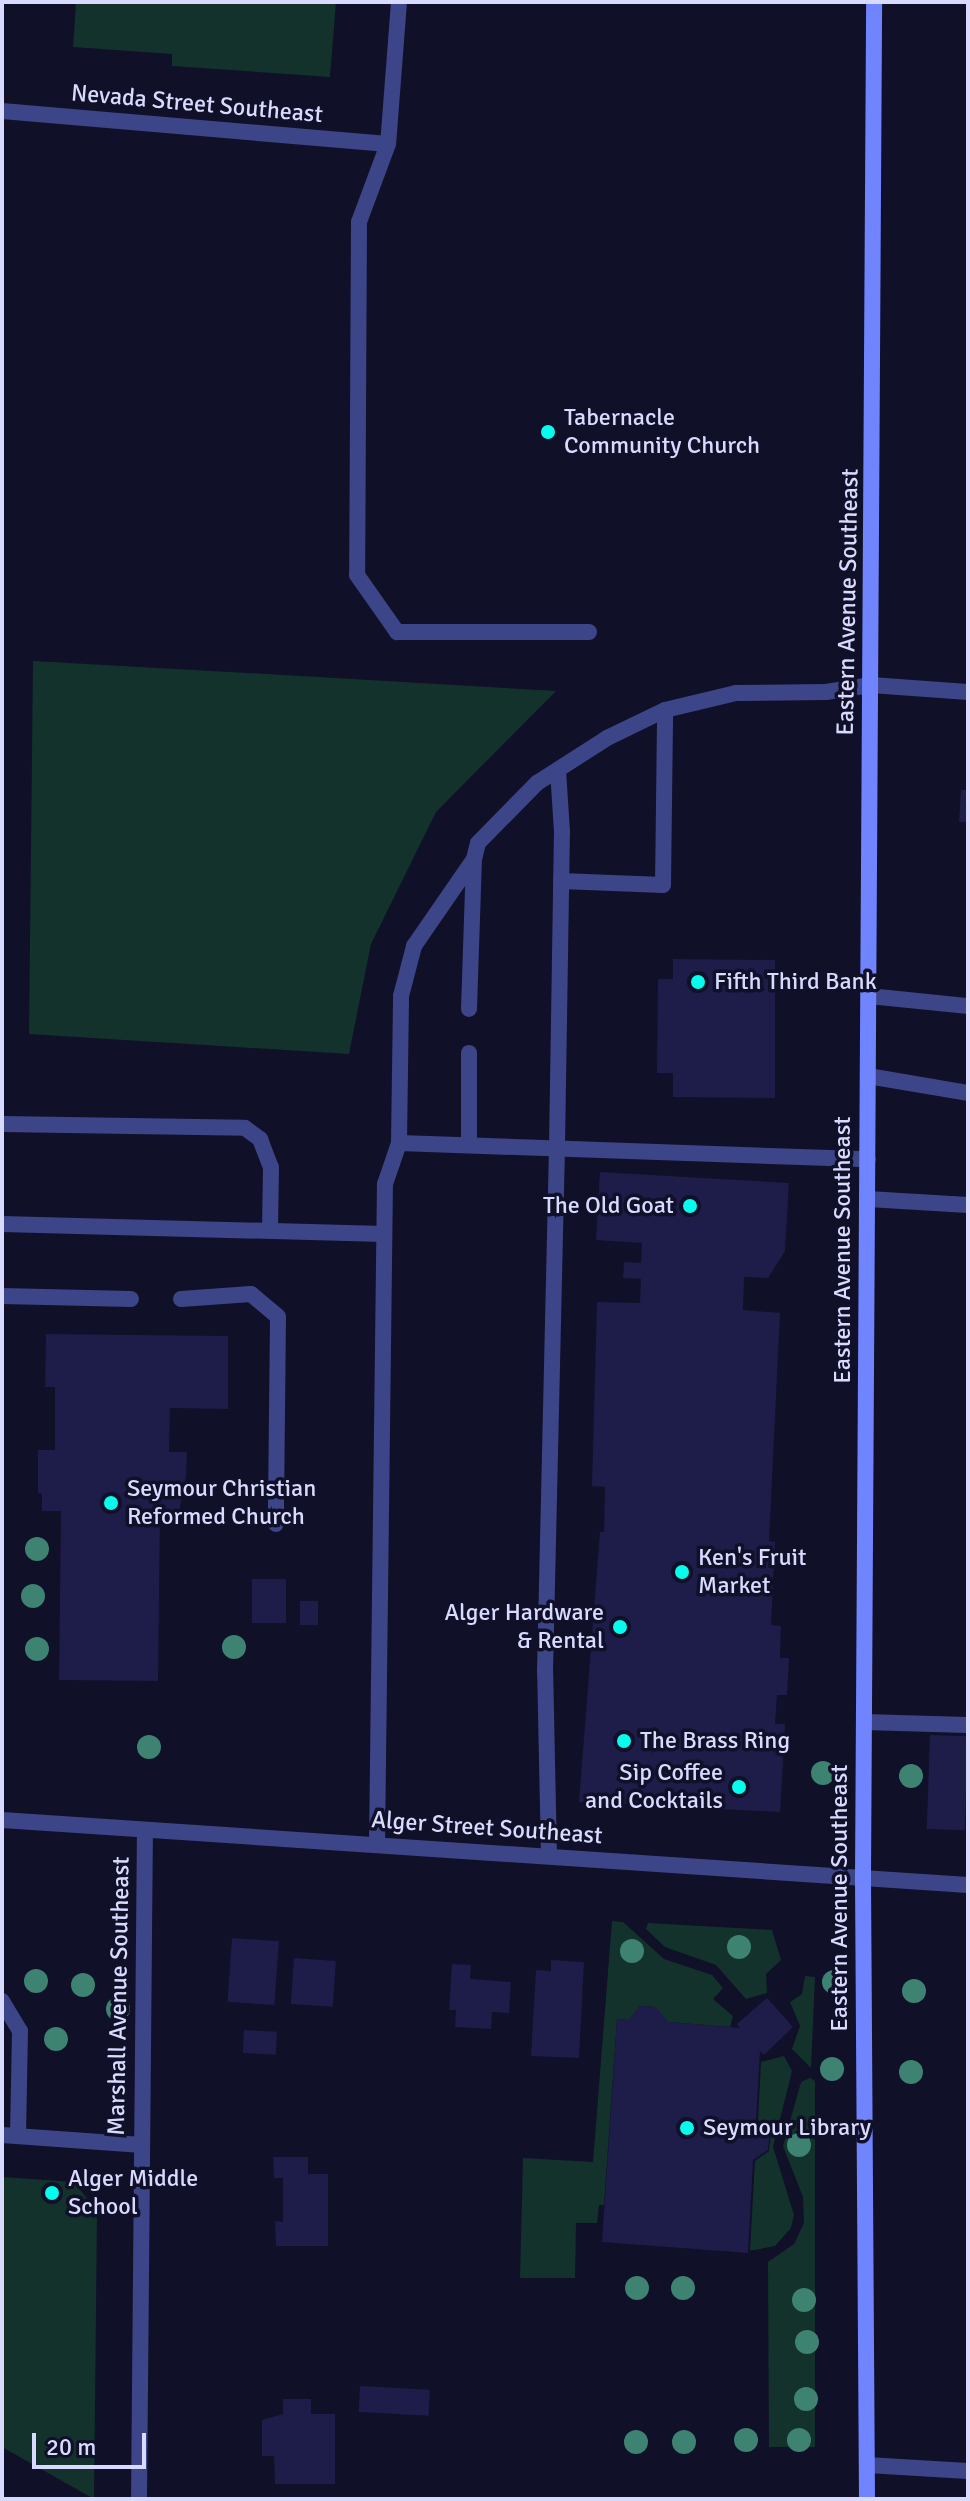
<!DOCTYPE html>
<style>
body{margin:0}
#map{position:relative;width:970px;height:2501px;overflow:hidden;background:#101028;font-family:Signika,sans-serif}
div>[style]{position:absolute}
.green>*{inset:0;background:#13322c}
.building>*{inset:0;background:#1e1c49;transform-origin:0 0}
.lane>*{height:16px;margin:-8px;padding:0 8px;transform-origin:8px;border-radius:8px;background:#3c4587}
.street>*{height:16px;margin:-8px;padding:0 8px;transform-origin:8px;border-radius:8px;background:#3c4587}
.secondary>*{height:16px;margin:-8px;padding:0 8px;transform-origin:8px;border-radius:8px;background:#7084fd}
.trees>*{width:24px;height:24px;margin:-12px;border-radius:50%;background:#3e8271}
.dots>*{width:22px;height:22px;translate:-50% -50%;box-sizing:border-box;border:4px solid #101028;border-radius:50%}
span{translate:-50% -50%;white-space:nowrap;text-align:center;line-height:1.15;-webkit-text-stroke:7px #101028;paint-order:stroke}
.street-label{font-size:24px;color:#d8daff}
.poi-label{font-size:24px;color:#d8daff}
.left{translate:0 -50%;text-align:left}
.right{translate:-100% -50%;text-align:right}
.frame{position:absolute;inset:0;border:4px solid #d8daff;pointer-events:none}
.scale{position:absolute;left:32px;top:2433px;width:114px;height:36px;box-sizing:border-box;border:4px solid #d8daff;border-top:0;padding-left:10px;font-size:24px;line-height:28px;white-space:nowrap;color:#d8daff;-webkit-text-stroke:6px #101028;paint-order:stroke}
</style>
<div id="map">
<div class="green">
<i style="clip-path:polygon(76px 2px,336px 2px,330px 77px,172px 66px,172px 54px,73px 47px)"></i>
<i style="clip-path:polygon(33px 661px,301px 676px,556px 691px,436px 812px,371px 944px,349px 1054px,29px 1034px)"></i>
<i style="clip-path:polygon(612px 1921px,623px 1922px,664px 1959px,712px 1975px,723px 1988px,713px 1999px,733px 2016px,730px 2027px,668px 2022px,655px 2007px,640px 2006px,629px 2020px,617px 2019px,604px 2205px,599px 2205px,597px 2223px,576px 2223px,575px 2278px,520px 2278px,523px 2158px,593px 2162px)"></i>
<i style="clip-path:polygon(648px 1923px,772px 1930px,781px 1960px,766px 1974px,767px 1993px,746px 1999px,716px 1965px,665px 1947px,646px 1929px)"></i>
<i style="clip-path:polygon(805px 1976px,815px 1977px,811px 2068px,792px 2049px,800px 2026px,790px 2002px,802px 1994px)"></i>
<i style="clip-path:polygon(784px 2056px,792px 2071px,773px 2147px,794px 2215px,791px 2228px,775px 2246px,755px 2250px,750px 2250px,755px 2161px,769px 2151px,771px 2133px,758px 2120px,761px 2062px)"></i>
<i style="clip-path:polygon(810px 2078px,815px 2081px,815px 2447px,769px 2447px,768px 2262px,794px 2244px,804px 2223px,803px 2197px,783px 2146px,801px 2082px)"></i>
<i style="clip-path:polygon(2px 2177px,74px 2182px,97px 2211px,94px 2499px,2px 2447px)"></i>
</div>
<div class="building">
<i style="clip-path:polygon(961px 790px,968px 790px,968px 822px,959px 822px)"></i>
<i style="clip-path:polygon(673px 959px,775px 960px,775px 1098px,673px 1097px,673px 1073px,657px 1073px,658px 979px,673px 979px)"></i>
<i style="clip-path:polygon(600px 1172px,789px 1183px,785px 1251px,768px 1278px,744px 1277px,743px 1310px,780px 1313px,769px 1541px,775px 1542px,771px 1625px,781px 1626px,780px 1658px,789px 1658px,787px 1695px,777px 1695px,775px 1724px,785px 1724px,780px 1812px,579px 1802px,600px 1532px,604px 1532px,605px 1487px,592px 1486px,597px 1302px,640px 1303px,641px 1279px,623px 1278px,624px 1262px,641px 1263px,642px 1243px,596px 1240px)"></i>
<i style="clip-path:polygon(46px 1334px,228px 1336px,228px 1409px,170px 1408px,169px 1452px,187px 1452px,186px 1476px,179px 1512px,160px 1512px,158px 1681px,59px 1680px,61px 1511px,42px 1511px,42px 1494px,38px 1493px,38px 1450px,55px 1450px,55px 1387px,45px 1387px)"></i>
<i style="left:252px;top:1579px;width:34px;height:44px"></i>
<i style="left:318px;top:1601px;width:24px;height:18px;rotate:90deg"></i>
<i style="left:930px;top:1735px;width:38px;height:94px;rotate:2deg"></i>
<i style="left:232px;top:1938px;width:47px;height:64px;rotate:4deg"></i>
<i style="left:294px;top:1958px;width:42px;height:46px;rotate:4deg"></i>
<i style="clip-path:polygon(551px 1960px,584px 1962px,579px 2058px,531px 2056px,536px 1970px,551px 1971px)"></i>
<i style="clip-path:polygon(452px 1964px,471px 1965px,470px 1979px,511px 1982px,509px 2013px,492px 2012px,491px 2029px,455px 2027px,456px 2010px,449px 2010px)"></i>
<i style="clip-path:polygon(767px 1998px,793px 2027px,764px 2055px,760px 2051px,756px 2122px,770px 2133px,768px 2150px,753px 2160px,748px 2253px,602px 2242px,617px 2019px,629px 2020px,640px 2006px,656px 2007px,668px 2022px,740px 2028px,737px 2024px)"></i>
<i style="left:244px;top:2030px;width:33px;height:23px;rotate:3deg"></i>
<i style="clip-path:polygon(273px 2157px,308px 2157px,308px 2174px,328px 2174px,328px 2246px,276px 2246px,275px 2221px,283px 2222px,283px 2178px,274px 2178px)"></i>
<i style="left:360px;top:2386px;width:70px;height:26px;rotate:3deg"></i>
<i style="clip-path:polygon(283px 2399px,311px 2399px,311px 2414px,335px 2414px,335px 2484px,275px 2484px,274px 2456px,262px 2456px,262px 2420px,283px 2414px)"></i>
</div>
<div class="lane">
<i style="left:399px;top:2px;width:142px;rotate:94.4deg"></i>
<i style="left:388px;top:144px;width:83px;rotate:110.4deg"></i>
<i style="left:359px;top:222px;width:353px;rotate:90.3deg"></i>
<i style="left:357px;top:575px;width:70px;rotate:54.9deg"></i>
<i style="left:397px;top:632px;width:192px"></i>
<i style="left:561px;top:881px;width:102px;rotate:2.2deg"></i>
<i style="left:663px;top:885px;width:175px;rotate:-89.3deg"></i>
<i style="left:869px;top:996px;width:100px;rotate:5.8deg"></i>
<i style="left:469px;top:1009px;width:148px;rotate:-88.1deg"></i>
<i style="left:868px;top:1076px;width:101px;rotate:9.6deg"></i>
<i style="left:2px;top:1124px;width:243px;rotate:0.9deg"></i>
<i style="left:245px;top:1128px;width:19px;rotate:36deg"></i>
<i style="left:260px;top:1139px;width:30px;rotate:69deg"></i>
<i style="left:271px;top:1167px;width:62px;rotate:90.9deg"></i>
<i style="left:399px;top:1143px;width:469px;rotate:2deg"></i>
<i style="left:469px;top:1145px;width:92px;rotate:-90deg"></i>
<i style="left:868px;top:1199px;width:100px;rotate:3.4deg"></i>
<i style="left:2px;top:1224px;width:382px;rotate:1.5deg"></i>
<i style="left:2px;top:1296px;width:129px;rotate:1.3deg"></i>
<i style="left:181px;top:1299px;width:70px;rotate:-4.1deg"></i>
<i style="left:251px;top:1294px;width:35px;rotate:40deg"></i>
<i style="left:278px;top:1317px;width:207px;rotate:90.6deg"></i>
<i style="left:864px;top:1722px;width:104px;rotate:1.7deg"></i>
<i style="left:377px;top:1845px;width:661px;rotate:-89.31deg"></i>
<i style="left:385px;top:1184px;width:43px;rotate:-71.1deg"></i>
<i style="left:399px;top:1143px;width:147px;rotate:-89.2deg"></i>
<i style="left:401px;top:996px;width:52px;rotate:-75.4deg"></i>
<i style="left:414px;top:946px;width:106px;rotate:-55.4deg"></i>
<i style="left:474px;top:859px;width:16px;rotate:-76deg"></i>
<i style="left:478px;top:843px;width:84px;rotate:-45.5deg"></i>
<i style="left:537px;top:783px;width:83px;rotate:-32.7deg"></i>
<i style="left:607px;top:738px;width:64px;rotate:-25.8deg"></i>
<i style="left:665px;top:710px;width:73px;rotate:-13.5deg"></i>
<i style="left:736px;top:693px;width:90px;rotate:-0.6deg"></i>
<i style="left:826px;top:692px;width:46px;rotate:-8.8deg"></i>
<i style="left:549px;top:1856px;width:184px;rotate:-91.2deg"></i>
<i style="left:545px;top:1672px;width:525px;rotate:-88.69deg"></i>
<i style="left:557px;top:1147px;width:315px;rotate:-89.1deg"></i>
<i style="left:562px;top:832px;width:62px;rotate:-93.7deg"></i>
<i style="left:2px;top:2001px;width:35px;rotate:59deg"></i>
<i style="left:20px;top:2031px;width:105px;rotate:91.1deg"></i>
<i style="left:2px;top:2135px;width:140px;rotate:4.1deg"></i>
</div>
<div class="street">
<i style="left:2px;top:111px;width:387px;rotate:4.9deg"></i>
<i style="left:871px;top:685px;width:97px;rotate:4.1deg"></i>
<i style="left:2px;top:1820px;width:968px;rotate:3.85deg"></i>
<i style="left:867px;top:2465px;width:101px;rotate:3.4deg"></i>
<i style="left:139px;top:2499px;width:669px;rotate:-89.49deg"></i>
</div>
<div class="secondary">
<i style="left:867px;top:2499px;width:622px;rotate:-90.37deg"></i>
<i style="left:863px;top:1877px;width:1875px;rotate:-89.66deg"></i>
</div>
<div class="trees">
<i style="left:37px;top:1549px"></i>
<i style="left:33px;top:1596px"></i>
<i style="left:234px;top:1647px"></i>
<i style="left:37px;top:1649px"></i>
<i style="left:149px;top:1747px"></i>
<i style="left:823px;top:1773px"></i>
<i style="left:911px;top:1776px"></i>
<i style="left:739px;top:1947px"></i>
<i style="left:632px;top:1951px"></i>
<i style="left:36px;top:1981px"></i>
<i style="left:834px;top:1982px"></i>
<i style="left:83px;top:1985px"></i>
<i style="left:914px;top:1991px"></i>
<i style="left:118px;top:2009px"></i>
<i style="left:56px;top:2039px"></i>
<i style="left:832px;top:2069px"></i>
<i style="left:911px;top:2072px"></i>
<i style="left:799px;top:2145px"></i>
<i style="left:637px;top:2288px"></i>
<i style="left:683px;top:2288px"></i>
<i style="left:804px;top:2300px"></i>
<i style="left:807px;top:2342px"></i>
<i style="left:806px;top:2399px"></i>
<i style="left:746px;top:2440px"></i>
<i style="left:799px;top:2440px"></i>
<i style="left:636px;top:2442px"></i>
<i style="left:684px;top:2442px"></i>
</div>
<div class="dots">
<i style="left:548px;top:432px;background:#06fced"></i>
<i style="left:698px;top:982px;background:#06fced"></i>
<i style="left:690px;top:1206px;background:#06fced"></i>
<i style="left:111px;top:1503px;background:#06fced"></i>
<i style="left:682px;top:1572px;background:#06fced"></i>
<i style="left:620px;top:1627px;background:#06fced"></i>
<i style="left:624px;top:1741px;background:#06fced"></i>
<i style="left:739px;top:1787px;background:#06fced"></i>
<i style="left:687px;top:2128px;background:#06fced"></i>
<i style="left:52px;top:2193px;background:#06fced"></i>
</div>
<div class="street-label">
<span style="left:197px;top:104px;rotate:5deg">Nevada Street Southeast</span>
<span style="left:848px;top:602px;rotate:-89deg">Eastern Avenue Southeast</span>
<span style="left:843px;top:1250px;rotate:-90deg">Eastern Avenue Southeast</span>
<span style="left:487px;top:1828px;rotate:4deg">Alger Street Southeast</span>
<span style="left:840px;top:1898px;rotate:-90deg">Eastern Avenue Southeast</span>
<span style="left:119px;top:1996px;rotate:-89deg">Marshall Avenue Southeast</span>
</div>
<div class="poi-label">
<span class="left" style="left:564px;top:432px">Tabernacle<br>Community Church</span>
<span class="left" style="left:714px;top:982px">Fifth Third Bank</span>
<span class="right" style="left:674px;top:1206px">The Old Goat</span>
<span class="left" style="left:127px;top:1503px">Seymour Christian<br>Reformed Church</span>
<span class="left" style="left:698px;top:1572px">Ken's Fruit<br>Market</span>
<span class="right" style="left:604px;top:1627px">Alger Hardware<br>&amp; Rental</span>
<span class="left" style="left:640px;top:1741px">The Brass Ring</span>
<span class="right" style="left:723px;top:1787px">Sip Coffee<br>and Cocktails</span>
<span class="left" style="left:703px;top:2128px">Seymour Library</span>
<span class="left" style="left:68px;top:2193px">Alger Middle<br>School</span>
</div>
<div class="frame"></div>
<div class="scale">20 m</div>
</div>
